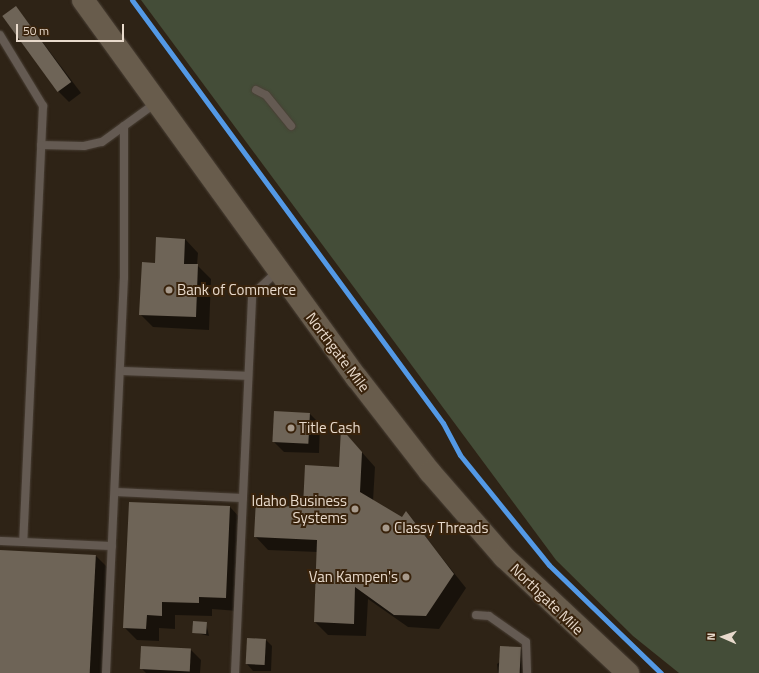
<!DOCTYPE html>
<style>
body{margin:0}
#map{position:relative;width:759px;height:673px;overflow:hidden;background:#2e2316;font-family:"Titillium Web",sans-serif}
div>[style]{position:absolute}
.green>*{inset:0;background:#444d38}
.shadow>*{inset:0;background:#0007}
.building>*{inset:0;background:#6e6457;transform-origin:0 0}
.roads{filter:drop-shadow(0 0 1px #493f35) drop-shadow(0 0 1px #493f35)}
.service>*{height:8px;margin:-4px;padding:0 4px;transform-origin:4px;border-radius:4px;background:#645a52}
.trunk>*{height:22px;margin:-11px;padding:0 11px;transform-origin:11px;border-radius:11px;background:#685c4c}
.cycleway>*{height:5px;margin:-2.5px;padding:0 2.5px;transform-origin:2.5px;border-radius:2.5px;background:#5399e6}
.dots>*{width:11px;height:11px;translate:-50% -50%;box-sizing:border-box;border:2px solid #39230c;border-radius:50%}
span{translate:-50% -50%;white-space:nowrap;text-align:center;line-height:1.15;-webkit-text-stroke:4px #39230c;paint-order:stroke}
.poi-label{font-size:15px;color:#e8dacc}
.left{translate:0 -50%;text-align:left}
.right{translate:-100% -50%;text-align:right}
.street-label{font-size:15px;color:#e8dacc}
.north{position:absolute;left:703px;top:617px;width:40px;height:40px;-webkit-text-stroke:3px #39230c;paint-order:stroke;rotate:272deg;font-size:11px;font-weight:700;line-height:16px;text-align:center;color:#e8dacc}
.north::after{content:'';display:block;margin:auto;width:14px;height:18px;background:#e8dacc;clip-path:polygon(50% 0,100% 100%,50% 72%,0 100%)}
.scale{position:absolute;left:16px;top:24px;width:108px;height:18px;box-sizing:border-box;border:2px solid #e8dacc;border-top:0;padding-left:5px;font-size:12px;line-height:14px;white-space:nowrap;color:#e8dacc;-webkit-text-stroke:3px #39230c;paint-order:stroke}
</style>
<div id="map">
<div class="green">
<i style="clip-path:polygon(141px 0,759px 0,759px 673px,679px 673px,633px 636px,556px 560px)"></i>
</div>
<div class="shadow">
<i style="clip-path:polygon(16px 7px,81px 93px,69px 102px,59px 92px)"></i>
<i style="clip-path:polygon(185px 239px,198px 253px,197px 265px,211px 279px,209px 330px,153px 327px,140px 314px,156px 264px)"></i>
<i style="clip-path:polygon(275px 412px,310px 414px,320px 424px,319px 453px,284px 452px,274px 442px)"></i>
<i style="clip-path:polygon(342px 430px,375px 467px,373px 501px,402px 519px,406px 513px,466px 588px,439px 629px,408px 627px,368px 599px,366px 636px,328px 635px,315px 622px,318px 552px,268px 550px,255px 536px,281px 501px,287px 508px,304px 508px,340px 468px)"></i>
<i style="clip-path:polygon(230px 507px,243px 521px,238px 611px,212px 609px,212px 616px,175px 615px,175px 629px,159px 628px,159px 641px,137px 640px,124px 627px)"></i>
<i style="clip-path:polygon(0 551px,96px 556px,109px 569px,103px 673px,0 673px)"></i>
<i style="clip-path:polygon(206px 623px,209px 636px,193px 632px)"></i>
<i style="clip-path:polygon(266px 640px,272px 646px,271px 671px,253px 671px,247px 664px)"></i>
<i style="clip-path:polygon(520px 648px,530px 658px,530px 673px,498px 673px,497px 664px)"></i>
<i style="clip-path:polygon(191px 650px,201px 660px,200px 673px,146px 673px,141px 668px)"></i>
</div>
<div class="building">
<i style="left:16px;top:6px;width:94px;height:17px;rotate:54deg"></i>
<i style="clip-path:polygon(156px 237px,185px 239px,184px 264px,198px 264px,196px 317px,139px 315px,142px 262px,155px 263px)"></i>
<i style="left:274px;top:411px;width:36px;height:31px;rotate:3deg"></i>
<i style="clip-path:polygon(341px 428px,362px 452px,360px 492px,402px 517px,406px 511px,454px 574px,426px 616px,394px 615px,355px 587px,354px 624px,314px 622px,317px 540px,254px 537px,256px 499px,281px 500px,281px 506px,303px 507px,305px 465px,339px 467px)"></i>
<i style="clip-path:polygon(129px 502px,230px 506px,226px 598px,199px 597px,199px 603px,162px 602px,162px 616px,147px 615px,146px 629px,123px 628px)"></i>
<i style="left:0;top:550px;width:96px;height:123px;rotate:3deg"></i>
<i style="left:193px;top:621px;width:14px;height:12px;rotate:4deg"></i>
<i style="left:247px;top:638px;width:19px;height:26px;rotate:3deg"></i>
<i style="left:141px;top:646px;width:50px;height:23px;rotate:3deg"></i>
<i style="left:500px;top:646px;width:21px;height:27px;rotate:3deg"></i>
</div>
<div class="roads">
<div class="service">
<i style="left:0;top:35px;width:83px;rotate:58.8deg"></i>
<i style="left:43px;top:106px;width:436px;rotate:92.6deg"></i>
<i style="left:256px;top:90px;width:11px;rotate:27deg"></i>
<i style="left:266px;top:95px;width:40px;rotate:51deg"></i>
<i style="left:41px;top:145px;width:43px;rotate:1.3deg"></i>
<i style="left:84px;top:146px;width:18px;rotate:-13deg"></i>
<i style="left:102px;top:142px;width:68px;rotate:-36deg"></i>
<i style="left:120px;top:371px;width:128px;rotate:2.2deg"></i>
<i style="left:115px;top:492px;width:128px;rotate:2.7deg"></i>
<i style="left:0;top:541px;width:112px;rotate:2.6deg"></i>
<i style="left:476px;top:615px;width:13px;rotate:4deg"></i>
<i style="left:489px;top:616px;width:45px;rotate:35.1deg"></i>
<i style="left:526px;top:642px;width:31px;rotate:88deg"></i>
<i style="left:106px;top:673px;width:395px;rotate:-87.4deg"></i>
<i style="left:124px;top:278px;width:152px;rotate:-90deg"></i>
<i style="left:235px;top:673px;width:378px;rotate:-87.4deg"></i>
<i style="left:252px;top:295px;width:35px;rotate:-43deg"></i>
</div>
<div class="trunk">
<i style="left:83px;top:0;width:467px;rotate:54.1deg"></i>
<i style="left:357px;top:378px;width:119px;rotate:52.2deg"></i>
<i style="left:430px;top:472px;width:113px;rotate:49deg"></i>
<i style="left:504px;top:557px;width:170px;rotate:43.1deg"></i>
</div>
</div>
<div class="cycleway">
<i style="left:132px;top:0;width:525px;rotate:53.68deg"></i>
<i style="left:443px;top:423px;width:36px;rotate:62deg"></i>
<i style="left:460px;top:455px;width:141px;rotate:51deg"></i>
<i style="left:549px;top:565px;width:156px;rotate:44deg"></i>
</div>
<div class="dots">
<i style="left:169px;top:290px;background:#a79a8c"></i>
<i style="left:291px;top:428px;background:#a79a8c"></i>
<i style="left:355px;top:509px;background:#a79a8c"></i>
<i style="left:386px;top:528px;background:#a79a8c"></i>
<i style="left:406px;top:577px;background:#a79a8c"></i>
</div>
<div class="poi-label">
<span class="left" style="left:177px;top:290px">Bank of Commerce</span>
<span class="left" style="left:299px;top:428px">Title Cash</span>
<span class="right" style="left:347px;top:509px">Idaho Business<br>Systems</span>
<span class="left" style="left:394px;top:528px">Classy Threads</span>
<span class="right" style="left:398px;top:577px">Van Kampen's</span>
</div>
<div class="street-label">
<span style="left:338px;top:352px;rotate:53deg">Northgate Mile</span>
<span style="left:547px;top:599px;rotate:44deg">Northgate Mile</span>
</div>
<div class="north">N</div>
<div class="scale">50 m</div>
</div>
